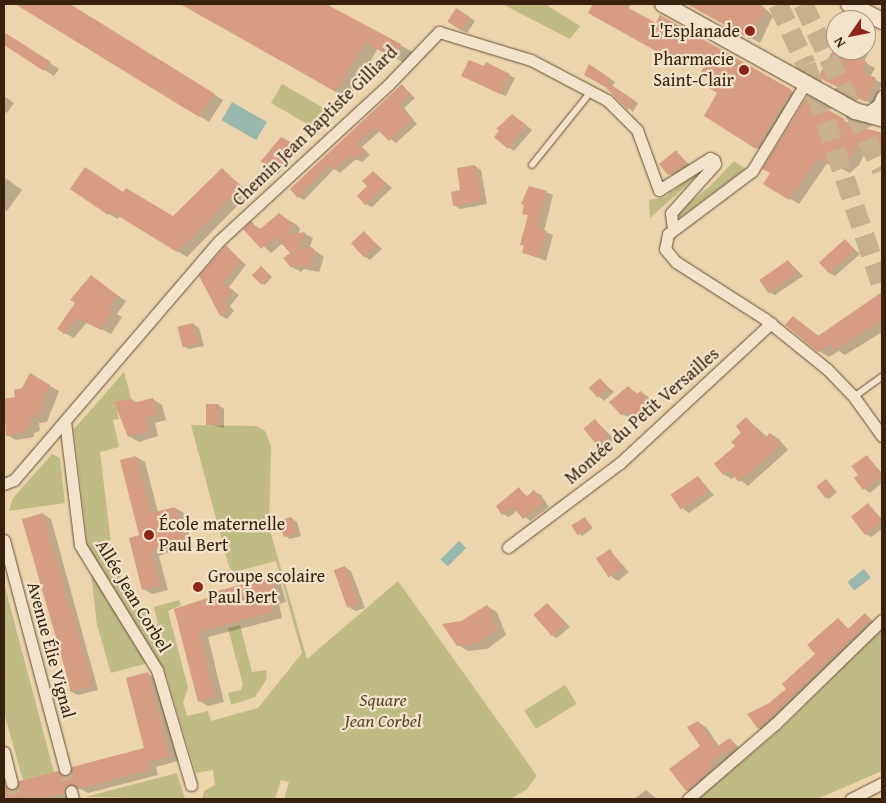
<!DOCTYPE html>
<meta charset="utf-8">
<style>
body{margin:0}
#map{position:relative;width:886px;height:803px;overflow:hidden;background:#ecd4ad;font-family:"Gentium Book Plus",serif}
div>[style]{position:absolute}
.green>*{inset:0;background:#bebb85;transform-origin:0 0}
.water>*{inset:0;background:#99b8ad;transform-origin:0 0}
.shadow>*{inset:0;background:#0003}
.building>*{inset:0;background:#d69d82;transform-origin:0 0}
.minor-tunnel>*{height:11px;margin-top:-5.5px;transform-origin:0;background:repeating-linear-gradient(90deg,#c8b08d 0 11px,transparent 0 16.5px)}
.trunk-tunnel>*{height:20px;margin-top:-10px;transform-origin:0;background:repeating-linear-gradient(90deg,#c8b08d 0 20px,transparent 0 30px)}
.roads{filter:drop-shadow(0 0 1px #654e35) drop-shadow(0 0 1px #654e35)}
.service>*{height:5.5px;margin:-2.75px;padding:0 2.75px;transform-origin:2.75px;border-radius:2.75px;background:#f3e3ca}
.minor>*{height:11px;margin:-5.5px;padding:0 5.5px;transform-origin:5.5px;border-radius:5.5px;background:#f3e3ca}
.secondary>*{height:16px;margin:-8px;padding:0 8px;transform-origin:8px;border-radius:8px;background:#f3e3ca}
.dots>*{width:14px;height:14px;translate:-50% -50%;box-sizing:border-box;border:2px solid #f3e3ca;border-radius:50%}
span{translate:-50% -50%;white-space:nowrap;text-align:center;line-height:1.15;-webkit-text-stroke:4.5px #f3e3ca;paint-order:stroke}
.poi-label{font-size:18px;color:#38210d}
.right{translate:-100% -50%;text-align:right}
.left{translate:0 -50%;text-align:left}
.street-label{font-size:18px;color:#38210d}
.park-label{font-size:18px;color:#5a482b;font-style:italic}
.frame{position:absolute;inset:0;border:5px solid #38210d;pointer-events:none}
.north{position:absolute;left:826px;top:10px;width:50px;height:50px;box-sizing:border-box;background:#f3e3ca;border:1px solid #a8957e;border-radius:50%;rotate:237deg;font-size:14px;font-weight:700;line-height:20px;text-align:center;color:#38210d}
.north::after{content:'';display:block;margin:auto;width:18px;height:22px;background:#8f2418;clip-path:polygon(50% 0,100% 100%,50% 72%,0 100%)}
</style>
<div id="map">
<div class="green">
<i style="clip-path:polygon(502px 4px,545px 4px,580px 26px,570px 39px)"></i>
<i style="left:282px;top:84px;width:48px;height:22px;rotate:30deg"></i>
<i style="clip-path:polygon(734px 161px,745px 169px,681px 217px,676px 217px,676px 213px,709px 187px)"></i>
<i style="clip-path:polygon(703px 167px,705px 169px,650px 218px,649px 200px,665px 197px)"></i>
<i style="clip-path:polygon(124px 372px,131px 398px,115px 402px,119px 419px,113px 420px,119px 447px,100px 452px,111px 544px,122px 581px,128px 580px,137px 611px,147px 609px,151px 626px,158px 624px,154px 607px,179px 600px,181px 605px,168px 611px,188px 688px,183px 702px,187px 716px,208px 711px,211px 721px,258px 708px,302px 653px,276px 561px,234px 572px,229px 567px,191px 425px,256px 426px,265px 431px,271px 445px,269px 527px,307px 659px,398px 581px,537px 776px,526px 790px,510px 799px,284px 799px,289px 782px,281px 780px,275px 799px,202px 799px,204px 791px,215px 785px,213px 770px,196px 773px,164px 668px,161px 668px,156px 661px,111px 673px,97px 625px,74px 429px)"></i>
<i style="clip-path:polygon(52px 454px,60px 458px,65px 503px,9px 511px,13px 498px)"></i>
<i style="clip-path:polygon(4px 583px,54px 772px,23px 780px,4px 713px)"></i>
<i style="clip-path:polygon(240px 625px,252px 672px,267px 670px,266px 680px,255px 697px,231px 705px,228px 693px,241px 690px,243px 685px,228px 628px)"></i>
<i style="clip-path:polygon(882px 629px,882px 771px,817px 799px,698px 799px,782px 728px)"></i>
<i style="left:565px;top:685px;width:22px;height:48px;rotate:58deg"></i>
<i style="clip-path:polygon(177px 773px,185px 799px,85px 797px)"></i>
</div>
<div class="water">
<i style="left:232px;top:102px;width:40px;height:21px;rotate:30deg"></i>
<i style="left:459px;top:541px;width:10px;height:26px;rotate:45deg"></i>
<i style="left:864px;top:569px;width:11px;height:21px;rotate:52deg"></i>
</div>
<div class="shadow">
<i style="clip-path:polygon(18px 4px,68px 4px,223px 100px,209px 122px)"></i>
<i style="clip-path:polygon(183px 4px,323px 4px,413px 52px,406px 64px,378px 48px,349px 99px)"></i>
<i style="clip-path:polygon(590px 4px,631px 4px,628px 9px,656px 25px,660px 17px,801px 97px,767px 154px,705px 116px,719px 93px,716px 79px,706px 67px,687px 57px,683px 65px,589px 13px,594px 6px)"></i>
<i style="clip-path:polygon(690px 4px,760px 4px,773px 16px,760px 43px)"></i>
<i style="clip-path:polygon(463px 13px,475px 21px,467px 33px,461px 30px)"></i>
<i style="clip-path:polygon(4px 33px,59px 69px,54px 76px,4px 44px)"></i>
<i style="clip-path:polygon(836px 48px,868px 53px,864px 62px,875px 68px,870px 77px,882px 83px,874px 105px,820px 76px)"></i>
<i style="clip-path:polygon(594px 68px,615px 82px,612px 86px,638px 103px,633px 112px,606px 86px)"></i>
<i style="clip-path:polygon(509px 75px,515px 78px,506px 96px,469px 79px)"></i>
<i style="clip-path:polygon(402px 85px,415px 98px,404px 108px,417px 124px,396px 143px,380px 131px,362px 147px,370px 155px,362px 162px,356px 159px,340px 173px,334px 169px,304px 200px,299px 197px,291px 189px)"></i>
<i style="clip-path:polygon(4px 96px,14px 103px,7px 113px,4px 111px)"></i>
<i style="clip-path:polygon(807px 99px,852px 125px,882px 133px,882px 148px,869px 145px,859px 165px,850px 173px,828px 162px,799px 204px,765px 184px)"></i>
<i style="clip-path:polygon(513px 115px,532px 130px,514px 151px,495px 137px,504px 122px,506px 123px)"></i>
<i style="clip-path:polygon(282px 138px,300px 149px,278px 174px,272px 171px)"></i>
<i style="clip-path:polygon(676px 152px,692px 167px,676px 178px,669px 174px)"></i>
<i style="clip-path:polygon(475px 166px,481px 170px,487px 204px,460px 209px,454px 205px)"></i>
<i style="clip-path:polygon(223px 170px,250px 193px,187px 257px,120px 216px,118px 219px,109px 214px,72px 188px,124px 193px,173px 217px)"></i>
<i style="clip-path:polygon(373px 172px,392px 188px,372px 207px,366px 204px)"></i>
<i style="clip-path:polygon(4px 177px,22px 190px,7px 211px,4px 209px)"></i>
<i style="clip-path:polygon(546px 192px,553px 195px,544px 231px,553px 235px,546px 261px,523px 252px,529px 216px,523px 213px)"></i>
<i style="clip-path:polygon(279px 215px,297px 225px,300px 229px,298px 235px,304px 233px,313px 238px,310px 247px,324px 257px,319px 272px,304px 269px,301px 272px,292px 267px,292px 253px,283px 243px,271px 253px,245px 229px,251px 223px,262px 230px)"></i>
<i style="clip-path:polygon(364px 233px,382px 249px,370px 260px,364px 256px)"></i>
<i style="clip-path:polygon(845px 241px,860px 254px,835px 276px,829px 273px)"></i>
<i style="clip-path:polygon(226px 247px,246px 265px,229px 287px,239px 295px,230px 306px,234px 311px,227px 319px,221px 316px,200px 276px)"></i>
<i style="clip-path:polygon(788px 261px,803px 276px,775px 295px,769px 292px)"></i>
<i style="clip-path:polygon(263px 269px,272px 277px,265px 285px,262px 284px)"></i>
<i style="clip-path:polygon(91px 277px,126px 301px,117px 314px,122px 317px,111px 334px,87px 322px,74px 338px,64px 333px)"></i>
<i style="clip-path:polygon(882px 294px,882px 332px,845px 355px,839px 351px,829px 357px,819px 351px,793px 318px,819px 336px)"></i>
<i style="clip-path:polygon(193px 324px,199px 328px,204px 346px,189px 349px,183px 346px)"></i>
<i style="clip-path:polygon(31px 375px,59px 391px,47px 422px,39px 423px,40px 431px,34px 433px,34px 437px,16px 440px,7px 435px,4px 400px,16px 398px)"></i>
<i style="clip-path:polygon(600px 380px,614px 392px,604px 401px,590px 389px)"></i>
<i style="clip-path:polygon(628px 387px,638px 394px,641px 392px,647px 396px,654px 404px,644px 412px,648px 416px,640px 422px,631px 415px,628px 417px,622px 414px)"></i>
<i style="clip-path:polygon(131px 399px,138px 403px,153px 399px,162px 405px,166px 420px,155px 423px,158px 436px,139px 442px,129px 436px)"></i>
<i style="clip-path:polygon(218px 405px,224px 409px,224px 428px,208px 424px)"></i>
<i style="clip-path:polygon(746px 418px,767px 437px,771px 434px,779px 439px,788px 450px,748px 486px,735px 476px,732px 479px,723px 474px,743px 433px)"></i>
<i style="clip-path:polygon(595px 420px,615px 440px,604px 449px,585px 428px)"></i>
<i style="clip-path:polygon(867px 456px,882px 473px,882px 483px,870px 493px,864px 489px)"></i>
<i style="clip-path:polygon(136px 457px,145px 462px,158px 512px,175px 508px,184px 513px,192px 544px,159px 556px,168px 590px,152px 594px,143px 589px)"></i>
<i style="clip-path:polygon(698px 477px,714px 495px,689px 513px,683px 509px)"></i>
<i style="clip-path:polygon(827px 481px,837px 492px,829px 499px,826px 497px)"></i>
<i style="clip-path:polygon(519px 489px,528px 497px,535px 492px,541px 495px,549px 507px,530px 521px,518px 510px,509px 517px,503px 514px)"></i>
<i style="clip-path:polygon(868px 504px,882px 519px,882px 529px,871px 537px,865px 534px)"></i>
<i style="clip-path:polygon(43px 514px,51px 519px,98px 690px,78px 695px,70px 691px)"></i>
<i style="clip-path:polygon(291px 518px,297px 522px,301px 536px,290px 539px,284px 535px)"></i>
<i style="clip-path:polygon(585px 519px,593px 528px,582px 536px,580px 535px)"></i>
<i style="clip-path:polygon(610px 551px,629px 572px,618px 581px,612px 577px)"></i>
<i style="clip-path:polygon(345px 567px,351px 571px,365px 608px,356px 611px,350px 608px)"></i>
<i style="clip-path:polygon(271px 578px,281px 584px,286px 602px,279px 604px,282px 618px,208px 637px,224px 702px,208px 706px,199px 701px,175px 610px)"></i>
<i style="clip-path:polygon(548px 604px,570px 627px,557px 638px,551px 635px)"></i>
<i style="clip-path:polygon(487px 606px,497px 612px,506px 635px,487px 649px,468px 651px,458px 645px,461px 622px)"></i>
<i style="clip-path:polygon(865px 614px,876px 624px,764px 731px,759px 728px,769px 704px,787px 689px,817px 654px,838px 619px,849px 629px)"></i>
<i style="clip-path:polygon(147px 673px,156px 679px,178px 761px,156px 767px,158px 775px,88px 793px,78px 788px,73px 798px,66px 799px,4px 799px,4px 787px,15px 792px,67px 778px,146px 749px)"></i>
<i style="clip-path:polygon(698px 722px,706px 727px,719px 746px,730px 739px,744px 752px,694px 795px,686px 790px,702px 746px)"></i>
<i style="clip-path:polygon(646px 790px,657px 799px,634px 799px)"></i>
</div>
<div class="building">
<i style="clip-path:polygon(15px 4px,70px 4px,215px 94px,199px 117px)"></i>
<i style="clip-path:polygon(180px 4px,326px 4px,401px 44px,393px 58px,365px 42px,336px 92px)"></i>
<i style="clip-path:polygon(593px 4px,621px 4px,656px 23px,660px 15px,792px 90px,756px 149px,704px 116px,717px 93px,709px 88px,714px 80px,701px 72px,704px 67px,677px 52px,672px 60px,588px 13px)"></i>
<i style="clip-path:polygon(687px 4px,758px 4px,765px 10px,750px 39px)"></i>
<i style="left:456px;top:8px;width:17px;height:16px;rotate:33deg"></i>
<i style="clip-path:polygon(4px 32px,51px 62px,44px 71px,4px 45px)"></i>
<i style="clip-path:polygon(833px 50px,859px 50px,856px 57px,867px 62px,862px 72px,876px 78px,866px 102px,818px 77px)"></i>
<i style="clip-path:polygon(469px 60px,484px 66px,486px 62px,510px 74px,500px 94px,461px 76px)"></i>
<i style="clip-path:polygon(589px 64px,611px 79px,608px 83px,634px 100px,628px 110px,605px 87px,584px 75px)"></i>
<i style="clip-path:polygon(402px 84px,410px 95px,399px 104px,412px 120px,389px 141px,375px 127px,357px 143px,365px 151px,356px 160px,351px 155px,334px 170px,329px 165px,298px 198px,290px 189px)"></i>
<i style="clip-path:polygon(806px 98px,845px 119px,843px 122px,882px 133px,882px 145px,860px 140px,850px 160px,837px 170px,819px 158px,789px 200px,763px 184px,770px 173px,762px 169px)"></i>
<i style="clip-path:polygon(512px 114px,526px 125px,508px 149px,494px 137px,499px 131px,496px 129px)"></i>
<i style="clip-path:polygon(281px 137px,294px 144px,287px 157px,271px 172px,261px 161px)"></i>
<i style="clip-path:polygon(676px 150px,687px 164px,668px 175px,659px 164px)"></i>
<i style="clip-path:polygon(475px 165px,482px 201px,453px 206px,451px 192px,460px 190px,457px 168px)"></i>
<i style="clip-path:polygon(85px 167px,123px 192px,126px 188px,173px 216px,222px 168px,241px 187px,177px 252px,110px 211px,108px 215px,70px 189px)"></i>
<i style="clip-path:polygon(373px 171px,387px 184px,365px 205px,357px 196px,367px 186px,362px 181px)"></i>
<i style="clip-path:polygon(529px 186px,547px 191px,537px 228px,547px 231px,539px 258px,522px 253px,524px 246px,520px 245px,528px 215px,522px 214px,524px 205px,521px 204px)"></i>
<i style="clip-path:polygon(279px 213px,292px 223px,287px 235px,305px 232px,299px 250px,312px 247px,315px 251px,310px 268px,294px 265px,291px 268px,283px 258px,290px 253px,276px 237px,261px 249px,243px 229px,251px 221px,259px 230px)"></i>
<i style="left:364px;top:231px;width:19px;height:18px;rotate:47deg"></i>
<i style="left:845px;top:239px;width:15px;height:35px;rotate:48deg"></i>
<i style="clip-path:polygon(226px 245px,241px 261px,223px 283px,233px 291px,224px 302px,229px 307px,220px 316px,199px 276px)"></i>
<i style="left:788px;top:260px;width:16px;height:35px;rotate:55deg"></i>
<i style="left:261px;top:266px;width:13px;height:13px;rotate:45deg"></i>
<i style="clip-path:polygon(91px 275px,117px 295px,109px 308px,113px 311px,101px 330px,77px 318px,64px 334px,57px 329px,75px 303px,70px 300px)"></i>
<i style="clip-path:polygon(882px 292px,882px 321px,834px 350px,831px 344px,818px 352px,785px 325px,793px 316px,818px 336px)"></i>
<i style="left:193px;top:323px;width:21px;height:16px;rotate:76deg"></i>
<i style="clip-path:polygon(30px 373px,50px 385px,42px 403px,45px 404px,38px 417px,30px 418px,31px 426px,25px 428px,26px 432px,6px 436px,4px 399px,15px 397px,14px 390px,22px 388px)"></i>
<i style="left:600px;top:378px;width:13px;height:15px;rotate:48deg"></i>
<i style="clip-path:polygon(628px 386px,636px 394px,641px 391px,648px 400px,639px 408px,643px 412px,634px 420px,626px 411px,621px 415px,609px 402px)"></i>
<i style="clip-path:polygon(131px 398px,132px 403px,153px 398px,157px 414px,146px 418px,149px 431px,128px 437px,114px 402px)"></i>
<i style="left:206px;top:404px;width:13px;height:21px"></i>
<i style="clip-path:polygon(746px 417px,765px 438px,770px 433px,781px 445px,739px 482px,728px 470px,723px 475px,714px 464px,735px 446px,731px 442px,741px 433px,736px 426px)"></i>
<i style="left:595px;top:419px;width:22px;height:15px;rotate:51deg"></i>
<i style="clip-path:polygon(867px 455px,882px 476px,863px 490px,854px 478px,858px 475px,851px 466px)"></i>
<i style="clip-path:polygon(136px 456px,151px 513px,175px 507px,184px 539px,151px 551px,160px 585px,142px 590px,129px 538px,139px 535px,120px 460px)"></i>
<i style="left:698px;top:476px;width:18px;height:33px;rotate:56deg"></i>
<i style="left:826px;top:479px;width:15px;height:12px;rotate:53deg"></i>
<i style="clip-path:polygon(519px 487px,526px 497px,534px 490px,544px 503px,523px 519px,513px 506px,502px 515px,496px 506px)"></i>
<i style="left:868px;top:503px;width:23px;height:22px;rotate:52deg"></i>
<i style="left:43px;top:513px;width:180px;height:22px;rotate:74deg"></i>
<i style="left:291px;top:517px;width:17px;height:13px;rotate:73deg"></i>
<i style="left:585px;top:517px;width:12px;height:16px;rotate:59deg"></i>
<i style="left:610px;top:549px;width:23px;height:17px;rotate:56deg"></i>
<i style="left:345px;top:566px;width:40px;height:12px;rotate:70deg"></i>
<i style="clip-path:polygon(272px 577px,277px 597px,270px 599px,273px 612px,199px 632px,215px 697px,198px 702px,174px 609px,214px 596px,213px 592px)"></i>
<i style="left:547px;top:603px;width:28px;height:18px;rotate:49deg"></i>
<i style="clip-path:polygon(487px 605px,497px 629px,477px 644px,457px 646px,442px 624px,461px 621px)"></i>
<i style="clip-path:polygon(865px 613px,871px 620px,758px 729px,747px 714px,769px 703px,786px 689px,782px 684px,815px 654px,807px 645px,838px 618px,848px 629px)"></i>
<i style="clip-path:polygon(148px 672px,170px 756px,148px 762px,150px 770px,78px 789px,69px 784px,64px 793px,48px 797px,4px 799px,4px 785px,13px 790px,19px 781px,58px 771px,66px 776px,72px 767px,144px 748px,126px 678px)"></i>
<i style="clip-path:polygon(698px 721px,716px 747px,730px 738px,737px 747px,713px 760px,712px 768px,686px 791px,669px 769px,700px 746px,687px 727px)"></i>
</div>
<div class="minor-tunnel">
<i style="left:65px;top:769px;width:23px;rotate:75deg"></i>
<i style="left:12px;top:783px;width:16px;rotate:76deg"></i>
</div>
<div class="trunk-tunnel">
<i style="left:778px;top:4px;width:67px;rotate:65.3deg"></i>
<i style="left:806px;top:65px;width:235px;rotate:71.1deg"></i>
<i style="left:803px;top:4px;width:184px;rotate:64.6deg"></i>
</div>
<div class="roads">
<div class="service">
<i style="left:532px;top:165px;width:94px;rotate:-51.1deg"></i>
<i style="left:854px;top:397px;width:34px;rotate:-36deg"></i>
</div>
<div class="minor">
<i style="left:805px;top:84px;width:102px;rotate:121.3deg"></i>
<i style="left:752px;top:171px;width:105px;rotate:143.1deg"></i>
<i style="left:668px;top:234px;width:15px;rotate:101deg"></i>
<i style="left:665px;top:249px;width:17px;rotate:50deg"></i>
<i style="left:676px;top:262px;width:106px;rotate:32.6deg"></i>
<i style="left:765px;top:319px;width:80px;rotate:38.9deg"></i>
<i style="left:827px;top:369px;width:39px;rotate:46deg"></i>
<i style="left:854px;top:397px;width:48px;rotate:54.3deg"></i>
<i style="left:865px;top:114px;width:16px;rotate:-35deg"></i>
<i style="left:878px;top:105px;width:10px;rotate:-66deg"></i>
<i style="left:65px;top:421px;width:125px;rotate:83.1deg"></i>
<i style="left:80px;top:545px;width:147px;rotate:58.4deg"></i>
<i style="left:157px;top:670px;width:120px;rotate:73.5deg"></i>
<i style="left:4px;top:484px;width:11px;rotate:-22deg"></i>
<i style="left:14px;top:480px;width:315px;rotate:-49.4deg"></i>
<i style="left:219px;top:241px;width:230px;rotate:-42.7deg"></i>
<i style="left:388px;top:85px;width:74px;rotate:-46.1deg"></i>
<i style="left:439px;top:32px;width:96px;rotate:16.9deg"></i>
<i style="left:531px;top:60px;width:86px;rotate:27.8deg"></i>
<i style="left:607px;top:100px;width:42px;rotate:45deg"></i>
<i style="left:637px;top:130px;width:64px;rotate:69.9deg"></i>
<i style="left:659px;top:190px;width:60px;rotate:-32.1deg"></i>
<i style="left:710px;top:158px;width:4px;rotate:27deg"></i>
<i style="left:714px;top:160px;width:4px;rotate:76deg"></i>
<i style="left:715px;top:164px;width:66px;rotate:131.9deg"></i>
<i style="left:671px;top:213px;width:16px;rotate:83deg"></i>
<i style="left:4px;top:540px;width:237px;rotate:75.1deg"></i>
<i style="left:508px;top:547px;width:140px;rotate:-36.9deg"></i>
<i style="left:620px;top:463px;width:206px;rotate:-42.8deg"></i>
<i style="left:4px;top:752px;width:32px;rotate:76deg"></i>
<i style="left:71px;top:791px;width:8px;rotate:76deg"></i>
<i style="left:688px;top:799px;width:115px;rotate:-40.8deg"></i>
<i style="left:775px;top:724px;width:149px;rotate:-44.2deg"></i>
<i style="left:851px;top:799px;width:35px;rotate:-27deg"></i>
</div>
<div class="secondary">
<i style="left:663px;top:4px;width:220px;rotate:29.1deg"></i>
<i style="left:855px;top:111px;width:28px;rotate:15deg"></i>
<i style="left:849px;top:4px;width:37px;rotate:27deg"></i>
</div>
</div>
<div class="dots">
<i style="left:750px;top:31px;background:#8f2418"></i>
<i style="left:744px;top:70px;background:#8f2418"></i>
<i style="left:149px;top:535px;background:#8f2418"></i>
<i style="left:198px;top:587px;background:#8f2418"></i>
</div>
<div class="poi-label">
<span class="right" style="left:740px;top:31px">L'Esplanade</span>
<span class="right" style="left:734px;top:70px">Pharmacie<br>Saint-Clair</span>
<span class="left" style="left:159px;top:535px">École maternelle<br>Paul Bert</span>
<span class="left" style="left:208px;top:587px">Groupe scolaire<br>Paul Bert</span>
</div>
<div class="street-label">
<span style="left:315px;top:126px;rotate:-44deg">Chemin Jean Baptiste Gilliard</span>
<span style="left:642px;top:416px;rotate:-41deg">Montée du Petit Versailles</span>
<span style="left:133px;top:596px;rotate:59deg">Allée Jean Corbel</span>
<span style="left:51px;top:650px;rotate:75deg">Avenue Élie Vignal</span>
</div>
<div class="park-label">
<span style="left:383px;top:711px">Square<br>Jean Corbel</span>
</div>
<div class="frame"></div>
<div class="north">N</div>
</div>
